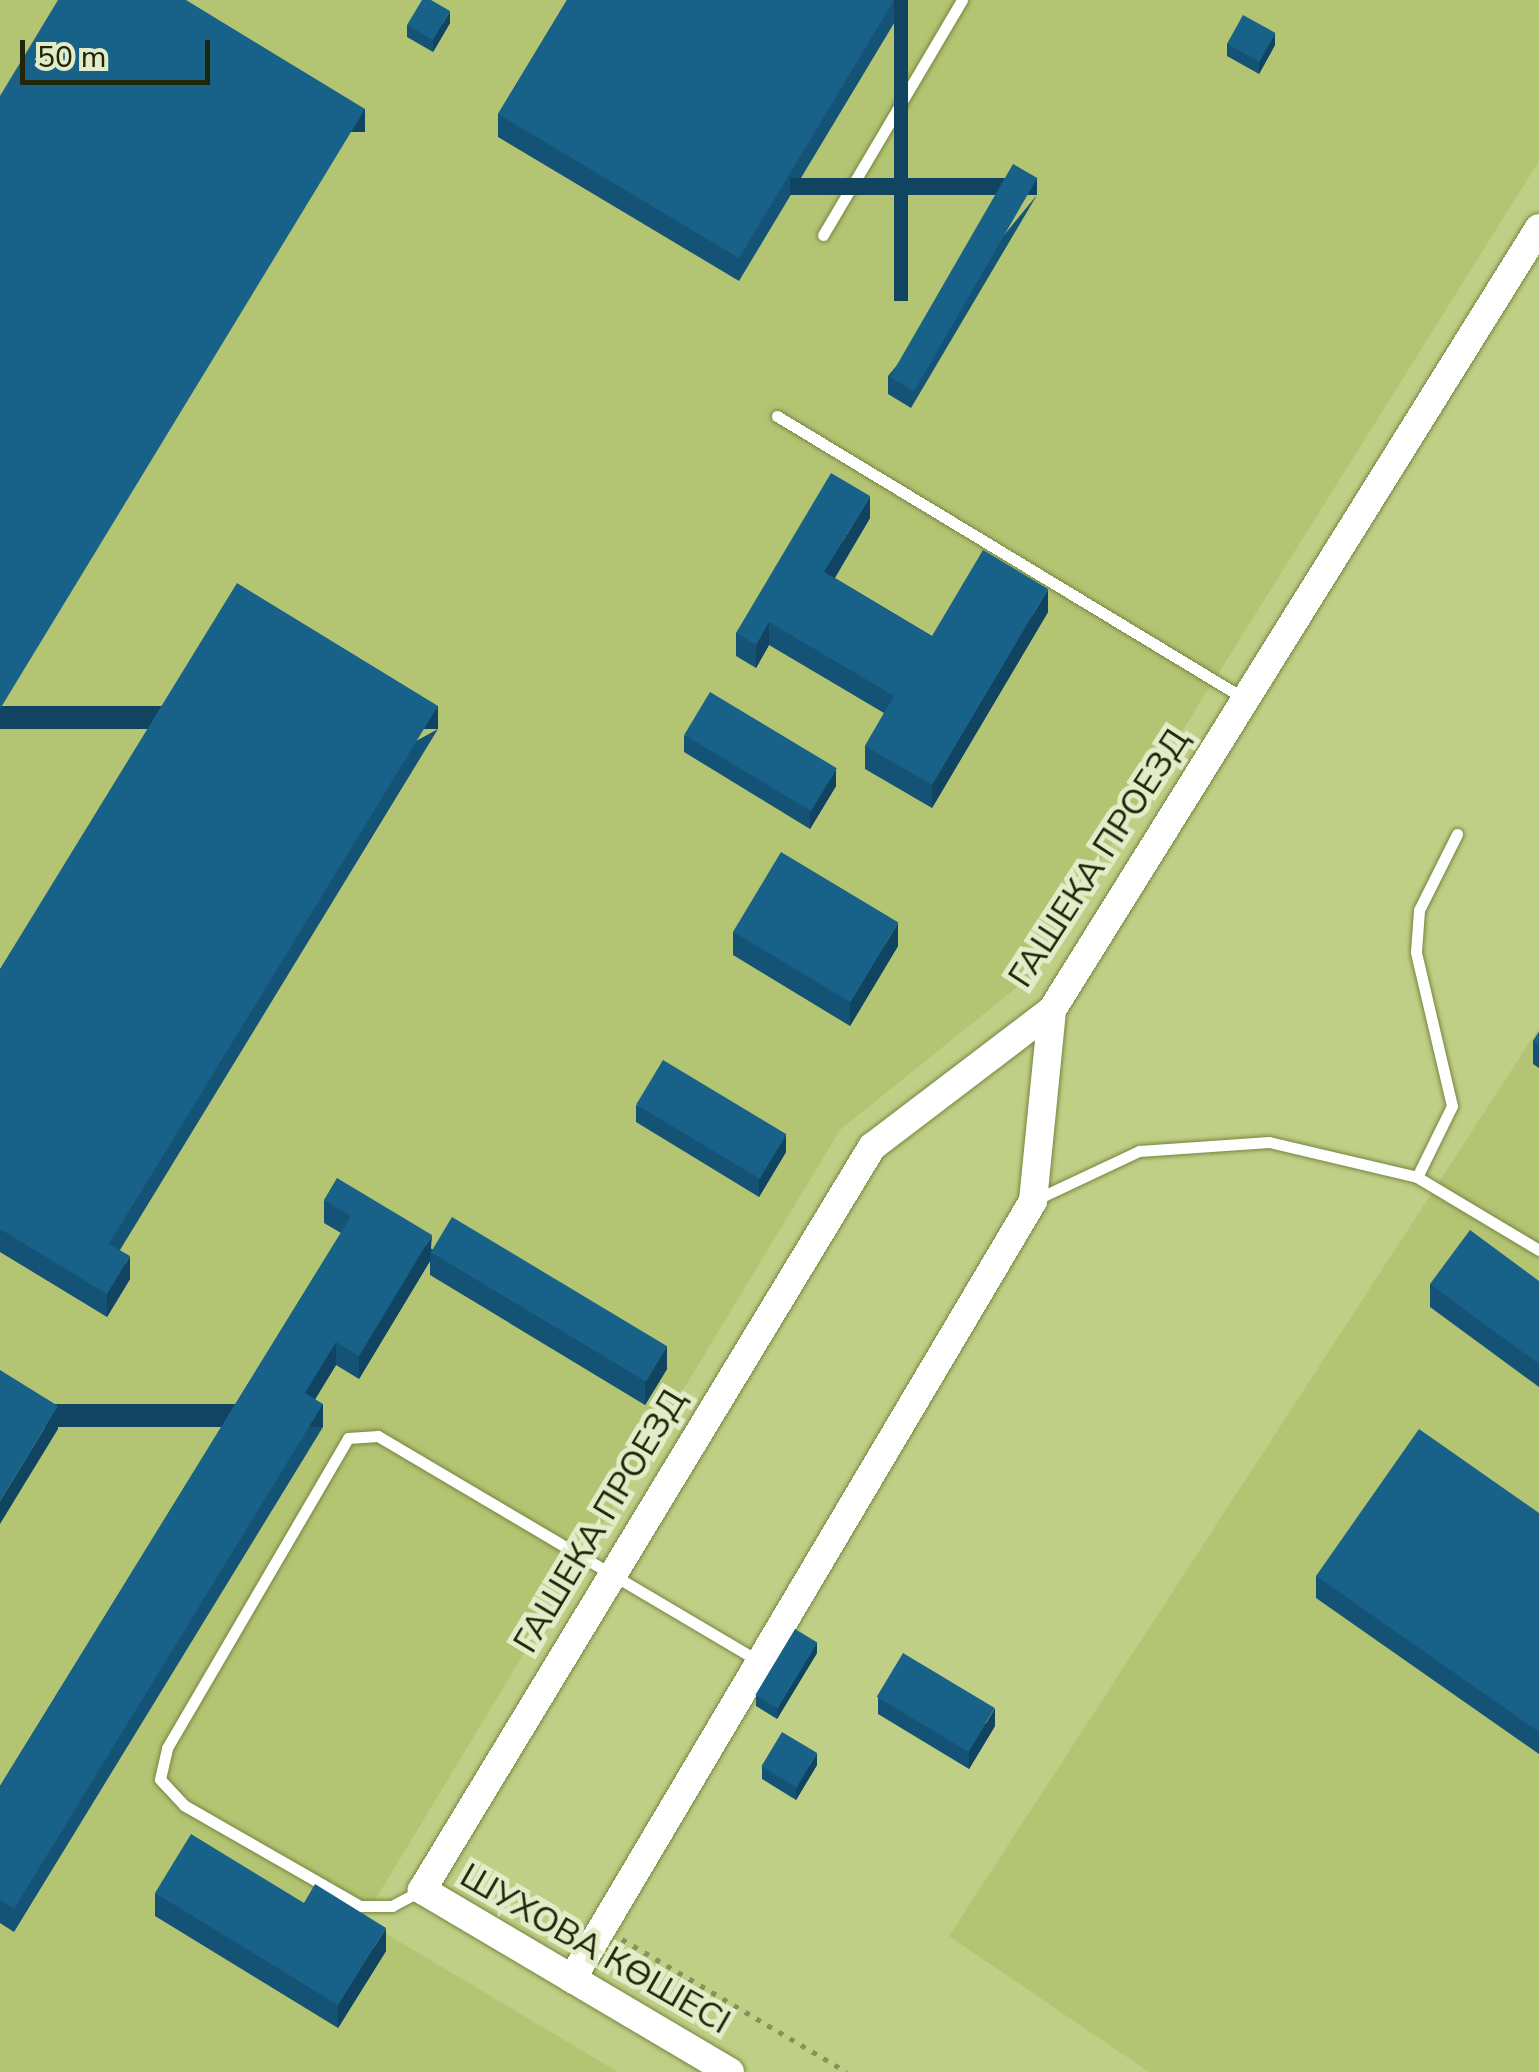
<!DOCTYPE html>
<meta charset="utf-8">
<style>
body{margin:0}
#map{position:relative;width:1539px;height:2072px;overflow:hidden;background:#bfcf86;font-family:"Nunito Sans",sans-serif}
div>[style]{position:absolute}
.built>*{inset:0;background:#b3c473}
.path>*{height:5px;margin-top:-2.5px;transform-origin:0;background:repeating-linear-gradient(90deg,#869359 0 5px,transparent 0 13px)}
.roads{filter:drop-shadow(0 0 2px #77853e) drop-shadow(0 0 2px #77853e)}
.service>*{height:11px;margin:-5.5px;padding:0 5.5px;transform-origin:5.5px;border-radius:5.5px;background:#fff}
.tertiary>*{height:28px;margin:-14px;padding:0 14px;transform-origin:14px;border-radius:14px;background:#fff}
.wall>*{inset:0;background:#155376}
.shaded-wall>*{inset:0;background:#114460;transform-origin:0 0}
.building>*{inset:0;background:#186189;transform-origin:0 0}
span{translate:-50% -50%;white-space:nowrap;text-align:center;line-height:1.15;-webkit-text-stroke:10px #e3ecc8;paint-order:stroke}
.street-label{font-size:35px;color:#202607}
.scale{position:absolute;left:20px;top:40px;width:190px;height:45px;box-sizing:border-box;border:5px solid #202607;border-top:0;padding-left:12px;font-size:30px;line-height:35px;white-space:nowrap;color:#202607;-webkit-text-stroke:8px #e3ecc8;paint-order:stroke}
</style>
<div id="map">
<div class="built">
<i style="clip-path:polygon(0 0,1539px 0,1539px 161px,1027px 979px,840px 1130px,363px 1920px,618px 2072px,0 2072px)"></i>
<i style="clip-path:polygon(1539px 1028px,1539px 2072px,1149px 2072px,949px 1936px)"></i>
</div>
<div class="path">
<i style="left:622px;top:1939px;width:261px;rotate:30.6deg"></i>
</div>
<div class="roads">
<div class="service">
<i style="left:823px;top:235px;width:273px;rotate:-59.4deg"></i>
<i style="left:777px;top:416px;width:547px;rotate:31.16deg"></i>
<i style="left:1417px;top:1177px;width:79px;rotate:-63.8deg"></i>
<i style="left:1452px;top:1106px;width:158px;rotate:-103.2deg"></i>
<i style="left:1416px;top:952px;width:42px;rotate:-85.9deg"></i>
<i style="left:1419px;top:910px;width:85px;rotate:-63.4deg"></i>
<i style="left:1037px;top:1199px;width:113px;rotate:-25.2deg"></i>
<i style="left:1139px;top:1151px;width:130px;rotate:-4deg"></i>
<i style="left:1269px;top:1142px;width:152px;rotate:13.3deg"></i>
<i style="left:1417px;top:1177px;width:142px;rotate:30.9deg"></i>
<i style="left:422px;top:1890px;width:34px;rotate:152deg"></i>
<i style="left:392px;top:1906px;width:32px;rotate:180deg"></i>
<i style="left:360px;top:1906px;width:203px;rotate:-150.2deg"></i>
<i style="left:184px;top:1805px;width:35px;rotate:-133deg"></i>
<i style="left:160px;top:1779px;width:32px;rotate:-77deg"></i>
<i style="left:167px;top:1748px;width:359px;rotate:-59.7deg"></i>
<i style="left:348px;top:1438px;width:30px;rotate:-4deg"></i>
<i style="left:378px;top:1436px;width:442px;rotate:30.6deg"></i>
</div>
<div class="tertiary">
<i style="left:572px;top:1979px;width:904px;rotate:-59.35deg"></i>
<i style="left:1033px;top:1201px;width:192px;rotate:-84.3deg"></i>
<i style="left:730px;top:2072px;width:358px;rotate:-149.4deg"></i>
<i style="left:422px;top:1890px;width:869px;rotate:-58.8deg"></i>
<i style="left:872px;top:1147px;width:226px;rotate:-37.3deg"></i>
<i style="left:1052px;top:1010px;width:921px;rotate:-58.09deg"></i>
</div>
</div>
<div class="wall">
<i style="clip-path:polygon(567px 0,908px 0,739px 281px,498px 137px,498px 114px)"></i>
<i style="clip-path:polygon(450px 23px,433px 52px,407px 37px,407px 25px)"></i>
<i style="clip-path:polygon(1227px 44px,1275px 45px,1259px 74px,1227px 56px)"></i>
<i style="clip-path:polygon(1037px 195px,911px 408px,888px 394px,888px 376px)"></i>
<i style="clip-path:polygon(870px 518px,835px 578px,932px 636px,1048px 612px,932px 808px,865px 769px,865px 746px,884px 713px,769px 645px,756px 668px,736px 656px,736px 633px)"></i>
<i style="clip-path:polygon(438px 729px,120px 1250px,130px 1279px,107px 1317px,0 1252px,0 969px)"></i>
<i style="clip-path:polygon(684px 735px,836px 786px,810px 829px,684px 752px)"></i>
<i style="clip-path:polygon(733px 932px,898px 946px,850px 1026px,733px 955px)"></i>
<i style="clip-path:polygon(1539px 1032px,1539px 1068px,1533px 1064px,1533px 1041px)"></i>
<i style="clip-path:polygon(636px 1105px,786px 1152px,759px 1197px,636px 1122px)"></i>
<i style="clip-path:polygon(324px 1200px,432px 1249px,667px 1369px,645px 1405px,430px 1275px,430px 1261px,359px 1379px,336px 1365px,315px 1399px,323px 1427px,14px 1932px,0 1923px,0 1786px,341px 1233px,324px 1223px)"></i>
<i style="clip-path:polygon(1539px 1281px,1539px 1387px,1430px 1307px,1430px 1284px)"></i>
<i style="clip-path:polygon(1539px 1513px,1539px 1754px,1316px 1598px,1316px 1576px)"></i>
<i style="clip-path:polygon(817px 1653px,777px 1719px,756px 1706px,756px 1695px)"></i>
<i style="clip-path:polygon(878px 1697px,995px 1726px,969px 1769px,878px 1714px)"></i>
<i style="clip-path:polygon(817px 1765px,796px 1800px,762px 1779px,762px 1767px)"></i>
<i style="clip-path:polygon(155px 1893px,386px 1951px,338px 2028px,155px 1916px)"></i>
</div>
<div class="shaded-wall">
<i style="left:894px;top:0;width:14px;height:301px"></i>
<i style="clip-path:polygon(450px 11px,450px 23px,433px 52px,433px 40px)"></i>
<i style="clip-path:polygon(1275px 33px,1275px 45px,1259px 74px,1259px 62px)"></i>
<i style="left:365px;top:109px;width:23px;height:702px;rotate:90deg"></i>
<i style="left:1037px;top:178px;width:17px;height:247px;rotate:90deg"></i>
<i style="clip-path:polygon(870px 496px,870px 518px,824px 595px,824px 572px)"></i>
<i style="clip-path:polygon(1048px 589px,1048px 612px,932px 808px,932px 785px)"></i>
<i style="clip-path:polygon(769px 622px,769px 645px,756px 668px,756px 645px)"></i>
<i style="left:438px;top:706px;width:23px;height:631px;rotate:90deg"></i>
<i style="clip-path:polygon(836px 769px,836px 786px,810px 829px,810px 811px)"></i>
<i style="clip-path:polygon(898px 923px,898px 946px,850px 1026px,850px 1003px)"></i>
<i style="clip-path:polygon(786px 1134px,786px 1152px,759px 1197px,759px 1179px)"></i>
<i style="clip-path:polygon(432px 1235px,430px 1261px,359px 1379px,359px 1356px)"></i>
<i style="clip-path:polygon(130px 1256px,130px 1279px,107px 1317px,107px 1294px)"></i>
<i style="clip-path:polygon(336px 1342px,336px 1365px,305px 1416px,305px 1393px)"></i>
<i style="clip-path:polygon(667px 1346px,667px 1369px,645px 1405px,645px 1382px)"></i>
<i style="left:323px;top:1404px;width:23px;height:592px;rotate:90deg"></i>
<i style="clip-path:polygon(58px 1406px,58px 1429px,0 1524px,0 1501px)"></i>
<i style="clip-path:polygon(817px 1642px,817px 1653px,777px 1719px,777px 1708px)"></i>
<i style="clip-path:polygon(995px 1708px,995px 1726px,969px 1769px,969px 1752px)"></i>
<i style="clip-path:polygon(817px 1753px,817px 1765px,796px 1800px,796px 1788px)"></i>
<i style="clip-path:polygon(386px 1928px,386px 1951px,338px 2028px,338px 2005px)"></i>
</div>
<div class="building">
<i style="clip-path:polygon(58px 0,186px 0,365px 109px,0 709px,0 96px)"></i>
<i style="clip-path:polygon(422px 0,431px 0,450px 11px,433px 40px,407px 25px)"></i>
<i style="clip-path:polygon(567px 0,894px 0,739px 258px,498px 114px)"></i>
<i style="left:1243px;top:15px;width:37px;height:33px;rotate:29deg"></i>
<i style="left:1013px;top:164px;width:28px;height:246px;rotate:30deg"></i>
<i style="clip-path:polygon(831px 473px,870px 496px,824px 572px,932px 636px,983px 550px,1048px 589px,932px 785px,865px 746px,894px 696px,769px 622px,756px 645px,736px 633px)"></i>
<i style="clip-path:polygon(237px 583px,438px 706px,109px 1244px,130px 1256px,107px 1294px,0 1229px,0 969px)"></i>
<i style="left:710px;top:692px;width:148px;height:50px;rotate:31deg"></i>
<i style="left:781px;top:852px;width:137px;height:93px;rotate:31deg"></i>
<i style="clip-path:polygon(1539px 1032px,1539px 1045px,1533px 1041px)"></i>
<i style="left:663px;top:1060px;width:144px;height:52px;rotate:31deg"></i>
<i style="clip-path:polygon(337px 1178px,432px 1235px,359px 1356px,336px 1342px,305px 1393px,323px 1404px,14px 1909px,0 1900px,0 1786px,351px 1216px,324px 1200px)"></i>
<i style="left:452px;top:1217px;width:251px;height:41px;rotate:31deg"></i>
<i style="clip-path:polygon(1470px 1230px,1539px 1281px,1539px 1364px,1430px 1284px)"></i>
<i style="clip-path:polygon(0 1370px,58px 1406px,0 1501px)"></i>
<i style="clip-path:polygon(1419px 1429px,1539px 1513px,1539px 1732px,1316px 1576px)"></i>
<i style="left:795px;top:1629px;width:26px;height:77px;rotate:31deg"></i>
<i style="left:903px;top:1653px;width:107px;height:51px;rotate:31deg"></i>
<i style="left:782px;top:1732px;width:41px;height:40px;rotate:31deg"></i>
<i style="clip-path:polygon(191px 1834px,304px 1903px,315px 1884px,386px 1928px,338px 2005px,155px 1893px)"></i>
</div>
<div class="street-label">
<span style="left:1099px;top:858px;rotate:-57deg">ГАШЕКА ПРОЕЗД</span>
<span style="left:600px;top:1521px;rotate:-59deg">ГАШЕКА ПРОЕЗД</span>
<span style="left:595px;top:1949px;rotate:30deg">ШУХОВА КӨШЕСІ</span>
</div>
<div class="scale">50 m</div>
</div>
